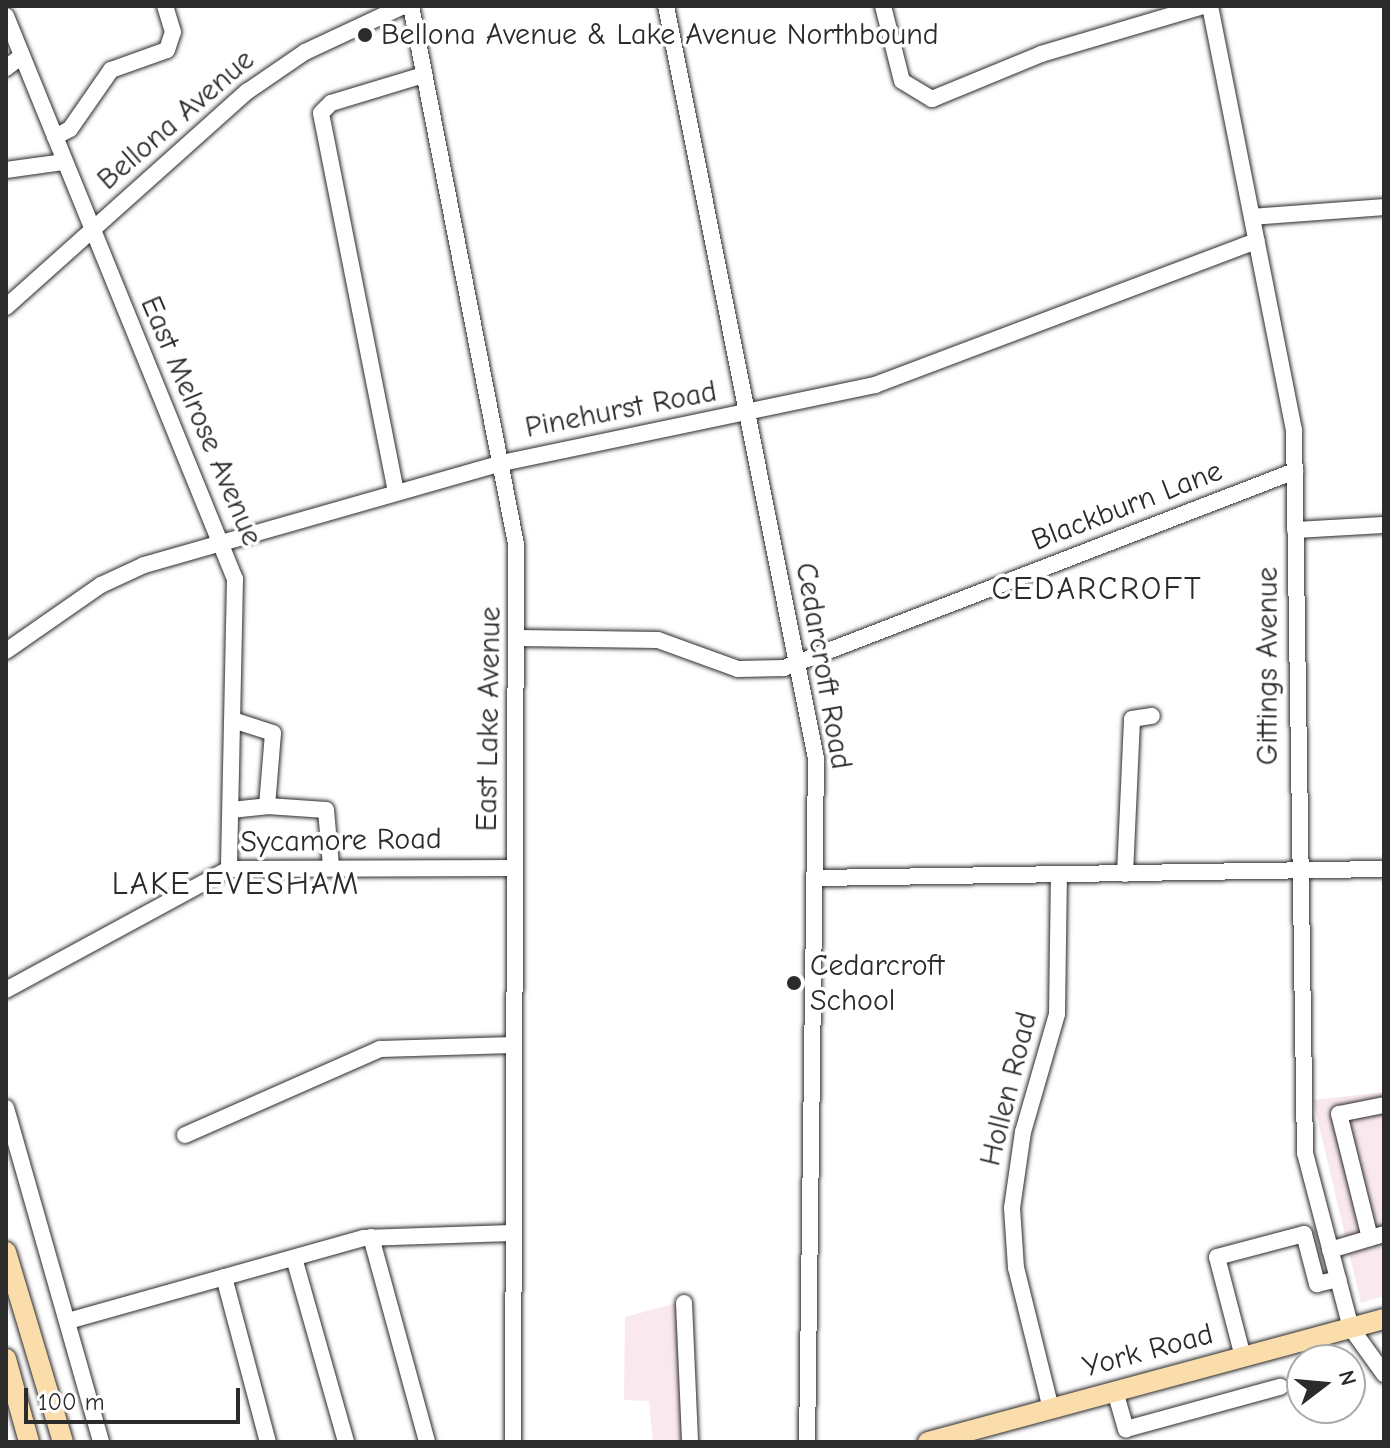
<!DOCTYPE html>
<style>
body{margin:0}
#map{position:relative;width:1390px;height:1448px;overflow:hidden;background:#fff;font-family:"Comic Neue",sans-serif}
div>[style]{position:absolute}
.built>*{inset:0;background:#f9e8ed}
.roads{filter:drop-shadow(0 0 2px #2b2b2b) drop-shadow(0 0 2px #2b2b2b)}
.minor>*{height:16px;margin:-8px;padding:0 8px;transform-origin:8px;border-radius:8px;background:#fff}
.major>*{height:20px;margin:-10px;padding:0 10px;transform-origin:10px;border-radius:10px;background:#faddab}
.dots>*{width:22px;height:22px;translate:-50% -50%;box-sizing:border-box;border:4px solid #fff;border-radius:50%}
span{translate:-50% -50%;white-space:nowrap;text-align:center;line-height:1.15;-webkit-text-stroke:7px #fff;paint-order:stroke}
.poi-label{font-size:30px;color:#2b2b2b}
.left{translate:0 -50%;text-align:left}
.street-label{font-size:30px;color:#2b2b2b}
.neighbourhood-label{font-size:32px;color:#2b2b2b;letter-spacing:2px}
.frame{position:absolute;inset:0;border:8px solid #2b2b2b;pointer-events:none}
.north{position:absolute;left:1286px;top:1344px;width:80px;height:80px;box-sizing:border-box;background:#fff;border:2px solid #aaa;border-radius:50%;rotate:74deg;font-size:22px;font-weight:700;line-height:32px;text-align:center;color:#2b2b2b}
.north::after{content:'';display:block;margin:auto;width:28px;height:36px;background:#2b2b2b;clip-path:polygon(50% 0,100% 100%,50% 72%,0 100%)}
.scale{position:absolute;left:24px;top:1388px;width:216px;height:36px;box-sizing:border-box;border:4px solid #2b2b2b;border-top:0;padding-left:10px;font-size:24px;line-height:28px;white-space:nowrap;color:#2b2b2b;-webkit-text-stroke:6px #fff;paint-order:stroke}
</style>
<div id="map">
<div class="built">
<i style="clip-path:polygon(1384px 1092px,1384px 1296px,1361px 1303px,1313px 1100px)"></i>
<i style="clip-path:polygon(684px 1301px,689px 1442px,653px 1442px,649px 1401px,624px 1400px,625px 1317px)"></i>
</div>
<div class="roads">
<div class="minor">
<i style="left:411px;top:6px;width:548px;rotate:78.96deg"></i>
<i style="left:516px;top:544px;width:898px;rotate:90.19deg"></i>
<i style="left:666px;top:6px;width:768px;rotate:78.73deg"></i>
<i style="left:816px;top:759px;width:683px;rotate:90.75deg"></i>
<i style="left:883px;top:6px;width:77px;rotate:75.8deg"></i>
<i style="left:902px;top:81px;width:35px;rotate:31deg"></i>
<i style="left:932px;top:99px;width:118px;rotate:-22.4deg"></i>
<i style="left:1041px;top:54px;width:169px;rotate:-16.5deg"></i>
<i style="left:1210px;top:6px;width:432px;rotate:78.8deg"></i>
<i style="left:1294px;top:430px;width:723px;rotate:89.13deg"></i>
<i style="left:1305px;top:1153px;width:181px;rotate:75.3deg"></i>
<i style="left:1351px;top:1328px;width:57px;rotate:54.3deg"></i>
<i style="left:6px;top:16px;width:608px;rotate:67.87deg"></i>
<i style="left:235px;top:579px;width:290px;rotate:91.2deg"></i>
<i style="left:6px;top:68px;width:20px;rotate:-37deg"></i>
<i style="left:55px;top:137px;width:17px;rotate:-28deg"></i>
<i style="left:70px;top:129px;width:72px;rotate:-55.2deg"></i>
<i style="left:111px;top:70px;width:59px;rotate:-19.7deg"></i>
<i style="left:167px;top:50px;width:19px;rotate:-72deg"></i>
<i style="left:173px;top:32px;width:27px;rotate:-107deg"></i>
<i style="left:6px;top:170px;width:59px;rotate:-7.9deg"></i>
<i style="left:1252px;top:217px;width:132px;rotate:-4.3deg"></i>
<i style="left:6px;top:307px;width:324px;rotate:-41.8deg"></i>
<i style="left:248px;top:91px;width:69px;rotate:-34.4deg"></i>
<i style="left:305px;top:52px;width:108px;rotate:-25.1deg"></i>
<i style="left:396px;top:492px;width:386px;rotate:-101.2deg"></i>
<i style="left:321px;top:113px;width:14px;rotate:-45deg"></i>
<i style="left:331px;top:103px;width:97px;rotate:-16.8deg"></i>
<i style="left:1295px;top:530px;width:89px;rotate:-3.2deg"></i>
<i style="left:518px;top:638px;width:140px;rotate:0.8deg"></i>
<i style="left:658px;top:640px;width:85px;rotate:19.9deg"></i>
<i style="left:738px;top:669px;width:46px;rotate:-1.2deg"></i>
<i style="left:784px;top:668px;width:548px;rotate:-21.08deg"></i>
<i style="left:6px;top:651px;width:116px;rotate:-34.8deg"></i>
<i style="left:101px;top:585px;width:47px;rotate:-24.9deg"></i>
<i style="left:144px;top:565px;width:372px;rotate:-15.9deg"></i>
<i style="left:502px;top:463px;width:381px;rotate:-11.8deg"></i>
<i style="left:875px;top:385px;width:408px;rotate:-20.7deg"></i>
<i style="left:267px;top:806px;width:59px;rotate:3.9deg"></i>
<i style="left:326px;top:810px;width:56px;rotate:84.9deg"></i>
<i style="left:231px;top:810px;width:36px;rotate:-6deg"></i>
<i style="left:267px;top:806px;width:73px;rotate:-85.3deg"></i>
<i style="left:273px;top:733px;width:42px;rotate:-162deg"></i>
<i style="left:1125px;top:874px;width:155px;rotate:-87.4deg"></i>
<i style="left:1132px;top:719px;width:20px;rotate:-9deg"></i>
<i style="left:816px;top:878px;width:568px;rotate:-0.91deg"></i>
<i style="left:6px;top:990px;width:254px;rotate:-28.5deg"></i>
<i style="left:229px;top:869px;width:286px;rotate:-0.2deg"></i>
<i style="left:6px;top:1108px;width:347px;rotate:74.1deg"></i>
<i style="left:185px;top:1135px;width:213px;rotate:-23.8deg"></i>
<i style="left:380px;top:1049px;width:133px;rotate:-1.7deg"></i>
<i style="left:371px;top:1237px;width:213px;rotate:74.7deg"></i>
<i style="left:1370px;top:1238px;width:128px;rotate:-104deg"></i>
<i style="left:1339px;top:1114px;width:46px;rotate:-11.3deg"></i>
<i style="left:1330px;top:1250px;width:56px;rotate:-16.5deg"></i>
<i style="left:294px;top:1258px;width:191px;rotate:74.2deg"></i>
<i style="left:224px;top:1277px;width:171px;rotate:75.1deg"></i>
<i style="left:684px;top:1303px;width:139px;rotate:87.5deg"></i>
<i style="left:68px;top:1321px;width:307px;rotate:-15.7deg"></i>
<i style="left:364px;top:1238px;width:147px;rotate:-1.9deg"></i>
<i style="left:1243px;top:1357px;width:103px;rotate:-104.6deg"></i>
<i style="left:1217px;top:1257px;width:90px;rotate:-14.8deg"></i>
<i style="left:1304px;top:1234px;width:52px;rotate:75.4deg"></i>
<i style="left:1317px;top:1284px;width:22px;rotate:-13deg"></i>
<i style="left:1115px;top:1391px;width:40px;rotate:74deg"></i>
<i style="left:1126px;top:1429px;width:160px;rotate:-15.3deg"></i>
<i style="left:1051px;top:1409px;width:145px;rotate:-103.9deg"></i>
<i style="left:1016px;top:1268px;width:60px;rotate:-93.8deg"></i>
<i style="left:1012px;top:1208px;width:77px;rotate:-81.8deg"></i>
<i style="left:1023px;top:1132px;width:123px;rotate:-73.9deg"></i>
<i style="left:1057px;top:1014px;width:139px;rotate:-89.2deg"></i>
</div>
<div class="major">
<i style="left:6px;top:1252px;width:198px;rotate:73.3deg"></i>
<i style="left:6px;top:1359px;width:86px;rotate:74.5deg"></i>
<i style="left:928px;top:1442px;width:472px;rotate:-15.1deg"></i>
</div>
</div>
<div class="dots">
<i style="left:365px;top:35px;background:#2b2b2b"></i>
<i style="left:794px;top:983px;background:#2b2b2b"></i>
</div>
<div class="poi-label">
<span class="left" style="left:381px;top:35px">Bellona Avenue &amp; Lake Avenue Northbound</span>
<span class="left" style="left:810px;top:983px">Cedarcroft<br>School</span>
</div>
<div class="street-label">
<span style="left:176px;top:120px;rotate:-41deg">Bellona Avenue</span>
<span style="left:621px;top:410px;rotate:-11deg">Pinehurst Road</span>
<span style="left:201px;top:421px;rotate:67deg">East Melrose Avenue</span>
<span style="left:1127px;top:506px;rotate:-21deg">Blackburn Lane</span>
<span style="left:823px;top:666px;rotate:80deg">Cedarcroft Road</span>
<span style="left:1268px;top:666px;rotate:-90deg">Gittings Avenue</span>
<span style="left:489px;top:719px;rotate:-89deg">East Lake Avenue</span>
<span style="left:341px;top:841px;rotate:-1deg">Sycamore Road</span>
<span style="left:1009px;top:1089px;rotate:-76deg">Hollen Road</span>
<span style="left:1148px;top:1351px;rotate:-15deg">York Road</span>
</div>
<div class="neighbourhood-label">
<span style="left:1097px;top:589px">CEDARCROFT</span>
<span style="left:236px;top:884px">LAKE EVESHAM</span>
</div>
<div class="frame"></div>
<div class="north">N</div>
<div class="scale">100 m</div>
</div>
